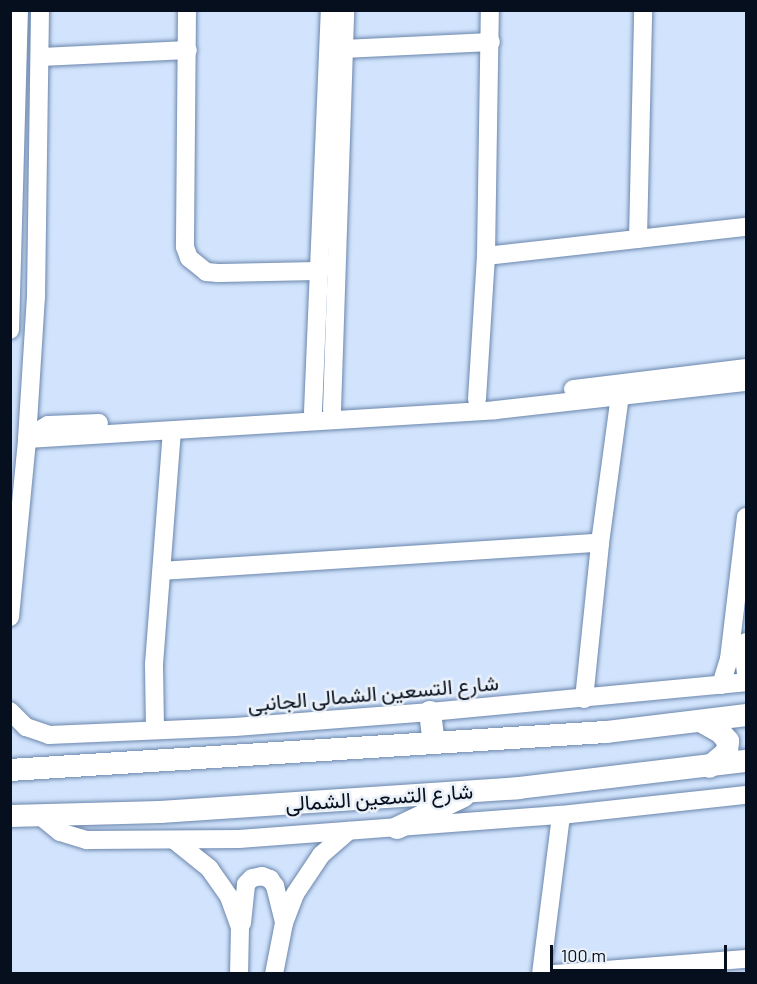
<!DOCTYPE html>
<meta charset="utf-8">
<style>
body{margin:0}
#map{position:relative;width:757px;height:984px;overflow:hidden;background:#d2e4fd;font-family:Barlow,Vazirmatn,sans-serif}
div>[style]{position:absolute}
.roads{filter:drop-shadow(0 0 2px #6b86ac) drop-shadow(0 0 2px #6b86ac)}
.minor>*{height:18px;margin:-9px;padding:0 9px;transform-origin:9px;border-radius:9px;background:#fff}
.major>*{height:22px;margin:-11px;padding:0 11px;transform-origin:11px;border-radius:11px;background:#fff}
span{translate:-50% -50%;white-space:nowrap;text-align:center;line-height:1.15;-webkit-text-stroke:5px #eaf0f8;paint-order:stroke}
.street-label{font-size:21px;color:#060f1d}
.frame{position:absolute;inset:0;border:12px solid #060f1d;pointer-events:none}
.scale{position:absolute;left:550px;top:945px;width:177px;height:27px;box-sizing:border-box;border:3px solid #060f1d;border-top:0;padding-left:8px;font-size:18px;line-height:21px;white-space:nowrap;color:#060f1d;-webkit-text-stroke:4px #eaf0f8;paint-order:stroke}
</style>
<div id="map">
<div class="roads">
<div class="minor">
<i style="left:187px;top:10px;width:237px;rotate:90.5deg"></i>
<i style="left:185px;top:247px;width:12px;rotate:70deg"></i>
<i style="left:189px;top:258px;width:22px;rotate:39deg"></i>
<i style="left:206px;top:272px;width:12px;rotate:5deg"></i>
<i style="left:218px;top:273px;width:102px;rotate:-1.1deg"></i>
<i style="left:343px;top:49px;width:148px;rotate:-2.7deg"></i>
<i style="left:41px;top:57px;width:147px;rotate:-2.7deg"></i>
<i style="left:638px;top:239px;width:229px;rotate:-88.7deg"></i>
<i style="left:486px;top:256px;width:262px;rotate:-6.4deg"></i>
<i style="left:10px;top:330px;width:320px;rotate:-88.4deg"></i>
<i style="left:573px;top:389px;width:174px;rotate:-6.9deg"></i>
<i style="left:477px;top:399px;width:143px;rotate:-86.4deg"></i>
<i style="left:486px;top:256px;width:246px;rotate:-89.1deg"></i>
<i style="left:332px;top:410px;width:400px;rotate:-88.1deg"></i>
<i style="left:313px;top:412px;width:402px;rotate:-87.6deg"></i>
<i style="left:40px;top:438px;width:10px;rotate:-73deg"></i>
<i style="left:43px;top:428px;width:6px;rotate:-31deg"></i>
<i style="left:48px;top:425px;width:51px;rotate:-2.2deg"></i>
<i style="left:27px;top:439px;width:470px;rotate:-3.5deg"></i>
<i style="left:496px;top:410px;width:252px;rotate:-6.4deg"></i>
<i style="left:162px;top:571px;width:439px;rotate:-3.7deg"></i>
<i style="left:10px;top:617px;width:179px;rotate:-84.5deg"></i>
<i style="left:27px;top:439px;width:142px;rotate:-86.4deg"></i>
<i style="left:36px;top:297px;width:287px;rotate:-89.2deg"></i>
<i style="left:746px;top:642px;width:15px;rotate:98deg"></i>
<i style="left:744px;top:657px;width:17px;rotate:83deg"></i>
<i style="left:721px;top:685px;width:27px;rotate:-73deg"></i>
<i style="left:729px;top:659px;width:143px;rotate:-83.2deg"></i>
<i style="left:584px;top:699px;width:157px;rotate:-84.1deg"></i>
<i style="left:600px;top:543px;width:148px;rotate:-82.3deg"></i>
<i style="left:10px;top:711px;width:23px;rotate:45deg"></i>
<i style="left:26px;top:727px;width:24px;rotate:19deg"></i>
<i style="left:49px;top:735px;width:186px;rotate:-2.5deg"></i>
<i style="left:235px;top:727px;width:196px;rotate:-4.4deg"></i>
<i style="left:430px;top:712px;width:317px;rotate:-5.4deg"></i>
<i style="left:155px;top:729px;width:65px;rotate:-90.9deg"></i>
<i style="left:154px;top:664px;width:234px;rotate:-85.6deg"></i>
<i style="left:39px;top:815px;width:27px;rotate:39deg"></i>
<i style="left:60px;top:832px;width:28px;rotate:17deg"></i>
<i style="left:87px;top:840px;width:152px;rotate:-0.4deg"></i>
<i style="left:239px;top:839px;width:323px;rotate:-4.3deg"></i>
<i style="left:561px;top:815px;width:186px;rotate:-6.2deg"></i>
<i style="left:174px;top:840px;width:45px;rotate:38.7deg"></i>
<i style="left:209px;top:868px;width:35px;rotate:55deg"></i>
<i style="left:229px;top:897px;width:32px;rotate:70deg"></i>
<i style="left:240px;top:927px;width:47px;rotate:91.2deg"></i>
<i style="left:242px;top:923px;width:39px;rotate:-84deg"></i>
<i style="left:246px;top:884px;width:8px;rotate:-45deg"></i>
<i style="left:252px;top:878px;width:10px;rotate:-11deg"></i>
<i style="left:262px;top:876px;width:9px;rotate:21deg"></i>
<i style="left:270px;top:879px;width:9px;rotate:54deg"></i>
<i style="left:275px;top:886px;width:38px;rotate:76deg"></i>
<i style="left:274px;top:974px;width:52px;rotate:-78.9deg"></i>
<i style="left:284px;top:923px;width:31px;rotate:-69deg"></i>
<i style="left:295px;top:894px;width:47px;rotate:-56.3deg"></i>
<i style="left:321px;top:855px;width:37px;rotate:-41deg"></i>
<i style="left:541px;top:974px;width:160px;rotate:-82.8deg"></i>
<i style="left:554px;top:974px;width:193px;rotate:-4.5deg"></i>
</div>
<div class="major">
<i style="left:430px;top:712px;width:31px;rotate:83deg"></i>
<i style="left:702px;top:722px;width:21px;rotate:29deg"></i>
<i style="left:720px;top:732px;width:12px;rotate:48deg"></i>
<i style="left:728px;top:741px;width:11px;rotate:95deg"></i>
<i style="left:727px;top:752px;width:23px;rotate:140deg"></i>
<i style="left:10px;top:770px;width:597px;rotate:-3.65deg"></i>
<i style="left:606px;top:732px;width:141px;rotate:-6.9deg"></i>
<i style="left:10px;top:816px;width:150px;rotate:-1.5deg"></i>
<i style="left:160px;top:812px;width:359px;rotate:-3.8deg"></i>
<i style="left:518px;top:788px;width:230px;rotate:-6.8deg"></i>
<i style="left:397px;top:828px;width:74px;rotate:-25.5deg"></i>
</div>
</div>
<div class="street-label">
<span style="left:373px;top:693px;rotate:-5deg">شارع التسعين الشمالى الجانبى</span>
<span style="left:379px;top:797px;rotate:-4deg">شارع التسعين الشمالى</span>
</div>
<div class="frame"></div>
<div class="scale">100 m</div>
</div>
